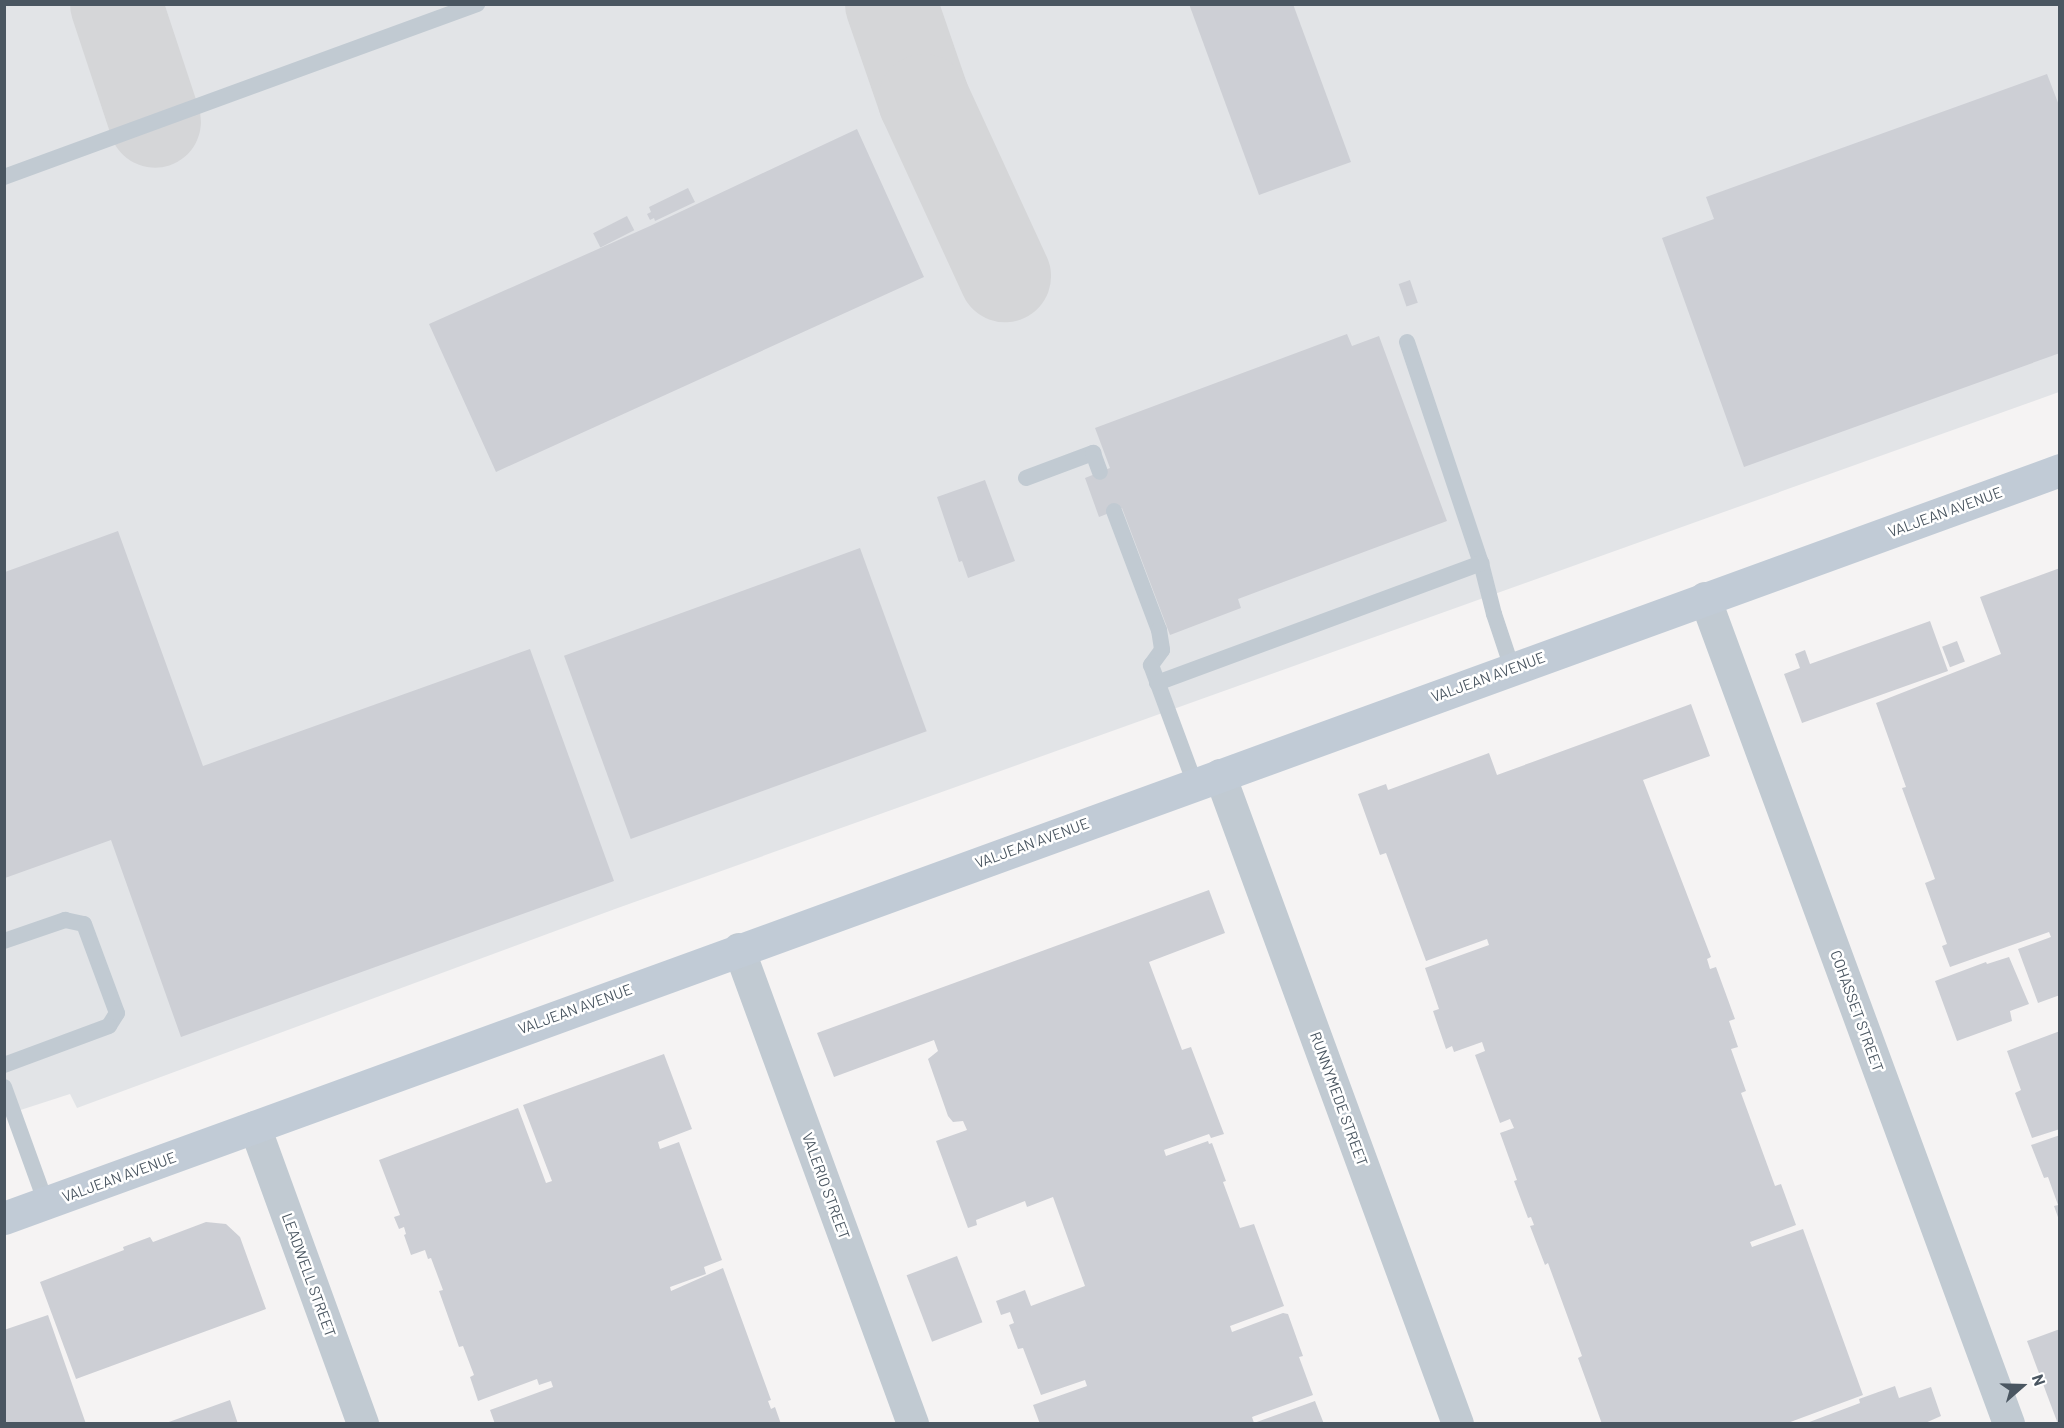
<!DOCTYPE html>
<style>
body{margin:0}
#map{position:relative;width:2064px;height:1428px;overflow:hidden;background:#f5f3f3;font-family:Barlow,sans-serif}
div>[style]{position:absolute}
.airport>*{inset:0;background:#e2e4e7}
.taxiway>*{height:92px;margin:-46px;padding:0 46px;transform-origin:46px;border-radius:46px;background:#d5d6d8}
.building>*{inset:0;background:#cdcfd5;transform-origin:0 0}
.lane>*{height:16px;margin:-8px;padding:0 8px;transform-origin:8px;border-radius:8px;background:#c1cad2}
.street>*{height:32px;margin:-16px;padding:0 16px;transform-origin:16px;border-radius:16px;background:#c1cad2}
.secondary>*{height:33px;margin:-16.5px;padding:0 16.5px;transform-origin:16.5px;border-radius:16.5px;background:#c1cbd6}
span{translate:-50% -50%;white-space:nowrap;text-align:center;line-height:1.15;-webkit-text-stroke:5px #fff;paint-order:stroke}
.street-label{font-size:15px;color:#4a5661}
.frame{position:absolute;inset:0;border:6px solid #4a5661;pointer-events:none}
.north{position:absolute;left:1992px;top:1356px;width:60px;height:60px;-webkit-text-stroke:4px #fff;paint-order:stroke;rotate:70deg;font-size:16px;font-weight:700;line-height:24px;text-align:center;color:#4a5661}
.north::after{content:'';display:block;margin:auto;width:21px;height:27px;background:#4a5661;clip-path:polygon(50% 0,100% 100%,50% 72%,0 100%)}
</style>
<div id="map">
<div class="airport">
<i style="clip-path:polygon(5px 5px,2059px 5px,2059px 392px,615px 909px,77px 1108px,70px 1094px,5px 1115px)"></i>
</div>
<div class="taxiway">
<i style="left:116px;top:4px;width:124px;rotate:71.7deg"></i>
<i style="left:891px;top:4px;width:102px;rotate:71deg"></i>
<i style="left:924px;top:100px;width:194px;rotate:65.3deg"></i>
</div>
<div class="building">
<i style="clip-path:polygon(1189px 4px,1293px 4px,1351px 162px,1259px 195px)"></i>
<i style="clip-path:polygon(2047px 74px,2060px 108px,2060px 353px,1744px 467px,1662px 238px,1714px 219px,1706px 197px)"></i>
<i style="clip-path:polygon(857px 129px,924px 277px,496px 472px,429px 324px,650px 226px)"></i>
<i style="clip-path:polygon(688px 188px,695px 202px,655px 221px,654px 218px,650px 220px,647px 214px,651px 212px,649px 207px)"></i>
<i style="left:627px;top:216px;width:16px;height:38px;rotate:63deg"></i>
<i style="left:1410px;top:280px;width:24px;height:12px;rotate:71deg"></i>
<i style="clip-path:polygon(1347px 334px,1352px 346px,1379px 336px,1447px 521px,1238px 599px,1241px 608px,1170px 635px,1122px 508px,1099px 517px,1085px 478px,1110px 468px,1095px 428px)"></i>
<i style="clip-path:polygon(985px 480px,1015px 561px,968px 578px,962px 561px,959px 562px,937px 497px)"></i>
<i style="clip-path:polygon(118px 531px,203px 766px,530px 649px,614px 881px,181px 1037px,111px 840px,5px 878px,5px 572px)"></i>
<i style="left:860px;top:548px;width:195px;height:315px;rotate:70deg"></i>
<i style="clip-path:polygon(2060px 568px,2060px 995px,2038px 1003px,2018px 949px,2051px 937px,2049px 932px,1950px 967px,1942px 946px,1947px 944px,1925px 883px,1935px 879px,1902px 788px,1906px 787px,1876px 703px,2001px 654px,1980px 597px)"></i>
<i style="clip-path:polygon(1930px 621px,1948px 671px,1802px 723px,1784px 674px,1800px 668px,1795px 654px,1805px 650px,1810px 664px)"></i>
<i style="left:1957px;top:641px;width:22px;height:16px;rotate:69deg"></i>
<i style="clip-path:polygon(1691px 704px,1710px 756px,1643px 780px,1711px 957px,1707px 959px,1710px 969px,1716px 967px,1735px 1019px,1729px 1021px,1738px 1047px,1731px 1049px,1746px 1091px,1741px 1093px,1775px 1186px,1781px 1184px,1796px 1225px,1750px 1242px,1752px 1247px,1803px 1229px,1863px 1395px,1785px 1424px,1602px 1424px,1578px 1358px,1582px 1356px,1548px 1263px,1545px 1265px,1530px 1226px,1534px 1225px,1531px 1217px,1528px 1218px,1514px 1181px,1517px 1180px,1500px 1133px,1514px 1128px,1510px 1119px,1500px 1123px,1475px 1055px,1485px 1051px,1482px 1042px,1454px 1052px,1452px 1046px,1446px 1049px,1433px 1011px,1439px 1009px,1425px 968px,1489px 945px,1487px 939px,1426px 961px,1386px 853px,1380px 855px,1358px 794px,1386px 784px,1388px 790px,1489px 753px,1497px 775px)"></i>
<i style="clip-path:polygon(1209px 890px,1225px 933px,1149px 962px,1182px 1050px,1191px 1047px,1224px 1134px,1211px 1138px,1209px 1134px,1164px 1150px,1166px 1156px,1208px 1141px,1209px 1144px,1212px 1143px,1226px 1181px,1223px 1182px,1240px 1228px,1254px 1224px,1284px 1306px,1230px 1326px,1232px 1332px,1283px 1313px,1288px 1314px,1303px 1356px,1299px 1357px,1313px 1395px,1252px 1417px,1254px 1423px,1315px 1401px,1324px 1424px,1040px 1424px,1033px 1405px,1087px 1386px,1085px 1380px,1041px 1395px,1023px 1348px,1018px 1349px,1009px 1325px,1014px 1323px,1010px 1312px,1001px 1315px,996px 1301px,1025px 1290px,1031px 1306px,1085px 1286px,1053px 1197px,1027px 1207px,1025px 1201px,976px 1220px,977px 1225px,968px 1228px,936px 1141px,967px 1130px,963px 1121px,953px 1122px,948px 1116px,928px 1059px,938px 1051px,934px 1040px,834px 1077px,817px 1033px)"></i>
<i style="clip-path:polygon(2009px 957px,2029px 1004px,2010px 1011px,2012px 1021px,1957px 1041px,1935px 981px,1986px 962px,1987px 964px)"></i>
<i style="clip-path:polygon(2060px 1031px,2060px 1129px,2032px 1138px,2015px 1093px,2021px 1090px,2007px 1051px)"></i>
<i style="clip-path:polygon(664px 1054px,692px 1129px,658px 1142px,660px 1149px,679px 1142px,722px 1260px,704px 1267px,706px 1274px,670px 1287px,671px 1291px,723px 1268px,771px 1400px,768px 1401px,771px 1409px,775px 1407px,781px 1424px,495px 1424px,490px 1410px,553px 1387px,551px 1381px,539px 1385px,537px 1379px,478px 1401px,470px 1377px,474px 1375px,463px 1346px,459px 1347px,439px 1291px,443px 1290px,431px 1258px,428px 1259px,425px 1250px,411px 1255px,404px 1235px,406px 1234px,404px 1227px,399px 1229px,394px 1217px,400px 1215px,379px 1160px,518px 1108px,546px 1183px,552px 1181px,523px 1105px)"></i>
<i style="clip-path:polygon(2060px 1135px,2060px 1220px,2059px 1220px,2054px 1206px,2058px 1205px,2048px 1177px,2044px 1178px,2031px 1145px)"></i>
<i style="clip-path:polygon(206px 1222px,226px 1224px,240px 1237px,266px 1309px,76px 1379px,40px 1282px,124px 1250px,123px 1247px,150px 1237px,153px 1242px)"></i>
<i style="left:957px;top:1256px;width:71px;height:54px;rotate:69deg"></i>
<i style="clip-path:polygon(48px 1315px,86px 1424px,4px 1424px,4px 1330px)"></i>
<i style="clip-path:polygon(2060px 1329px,2060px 1424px,2058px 1424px,2027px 1341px)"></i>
<i style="clip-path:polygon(1895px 1386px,1899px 1398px,1931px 1387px,1941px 1416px,1923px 1424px,1804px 1424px,1860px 1403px,1859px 1399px)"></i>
<i style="clip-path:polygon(230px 1400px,238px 1424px,166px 1424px,166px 1423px)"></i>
</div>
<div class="lane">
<i style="left:4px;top:177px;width:504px;rotate:-20.09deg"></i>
<i style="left:1407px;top:342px;width:233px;rotate:71.5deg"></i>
<i style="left:1481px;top:563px;width:53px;rotate:75.7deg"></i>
<i style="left:1494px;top:614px;width:57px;rotate:71.6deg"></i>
<i style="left:1026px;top:478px;width:72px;rotate:-20.5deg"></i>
<i style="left:1093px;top:453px;width:20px;rotate:70deg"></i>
<i style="left:1114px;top:511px;width:127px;rotate:69.3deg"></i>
<i style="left:1159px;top:630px;width:20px;rotate:81deg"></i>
<i style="left:1162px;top:650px;width:19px;rotate:126deg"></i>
<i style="left:1151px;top:665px;width:127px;rotate:69.7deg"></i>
<i style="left:1157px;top:683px;width:346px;rotate:-20.3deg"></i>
<i style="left:4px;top:941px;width:65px;rotate:-19deg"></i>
<i style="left:65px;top:920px;width:19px;rotate:12deg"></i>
<i style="left:84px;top:924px;width:95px;rotate:69.7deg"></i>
<i style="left:117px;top:1013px;width:15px;rotate:122deg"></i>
<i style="left:109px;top:1026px;width:112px;rotate:159.6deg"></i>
<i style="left:4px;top:1087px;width:123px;rotate:70.1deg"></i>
</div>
<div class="street">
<i style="left:1705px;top:598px;width:880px;rotate:69.79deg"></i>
<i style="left:1220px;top:775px;width:691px;rotate:69.86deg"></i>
<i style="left:739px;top:949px;width:506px;rotate:69.88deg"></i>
<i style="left:255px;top:1127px;width:316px;rotate:70deg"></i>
</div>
<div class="secondary">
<i style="left:4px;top:1218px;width:2188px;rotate:-19.99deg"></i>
</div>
<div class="street-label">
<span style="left:1945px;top:512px;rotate:-20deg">VALJEAN AVENUE</span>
<span style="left:1488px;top:677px;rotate:-20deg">VALJEAN AVENUE</span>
<span style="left:1032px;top:843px;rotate:-20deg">VALJEAN AVENUE</span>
<span style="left:575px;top:1009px;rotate:-20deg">VALJEAN AVENUE</span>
<span style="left:1857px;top:1011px;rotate:70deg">COHASSET STREET</span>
<span style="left:1339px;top:1099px;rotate:70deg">RUNNYMEDE STREET</span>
<span style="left:119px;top:1177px;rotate:-20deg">VALJEAN AVENUE</span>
<span style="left:826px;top:1186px;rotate:70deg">VALERIO STREET</span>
<span style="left:309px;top:1275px;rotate:70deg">LEADWELL STREET</span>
</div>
<div class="frame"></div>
<div class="north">N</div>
</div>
